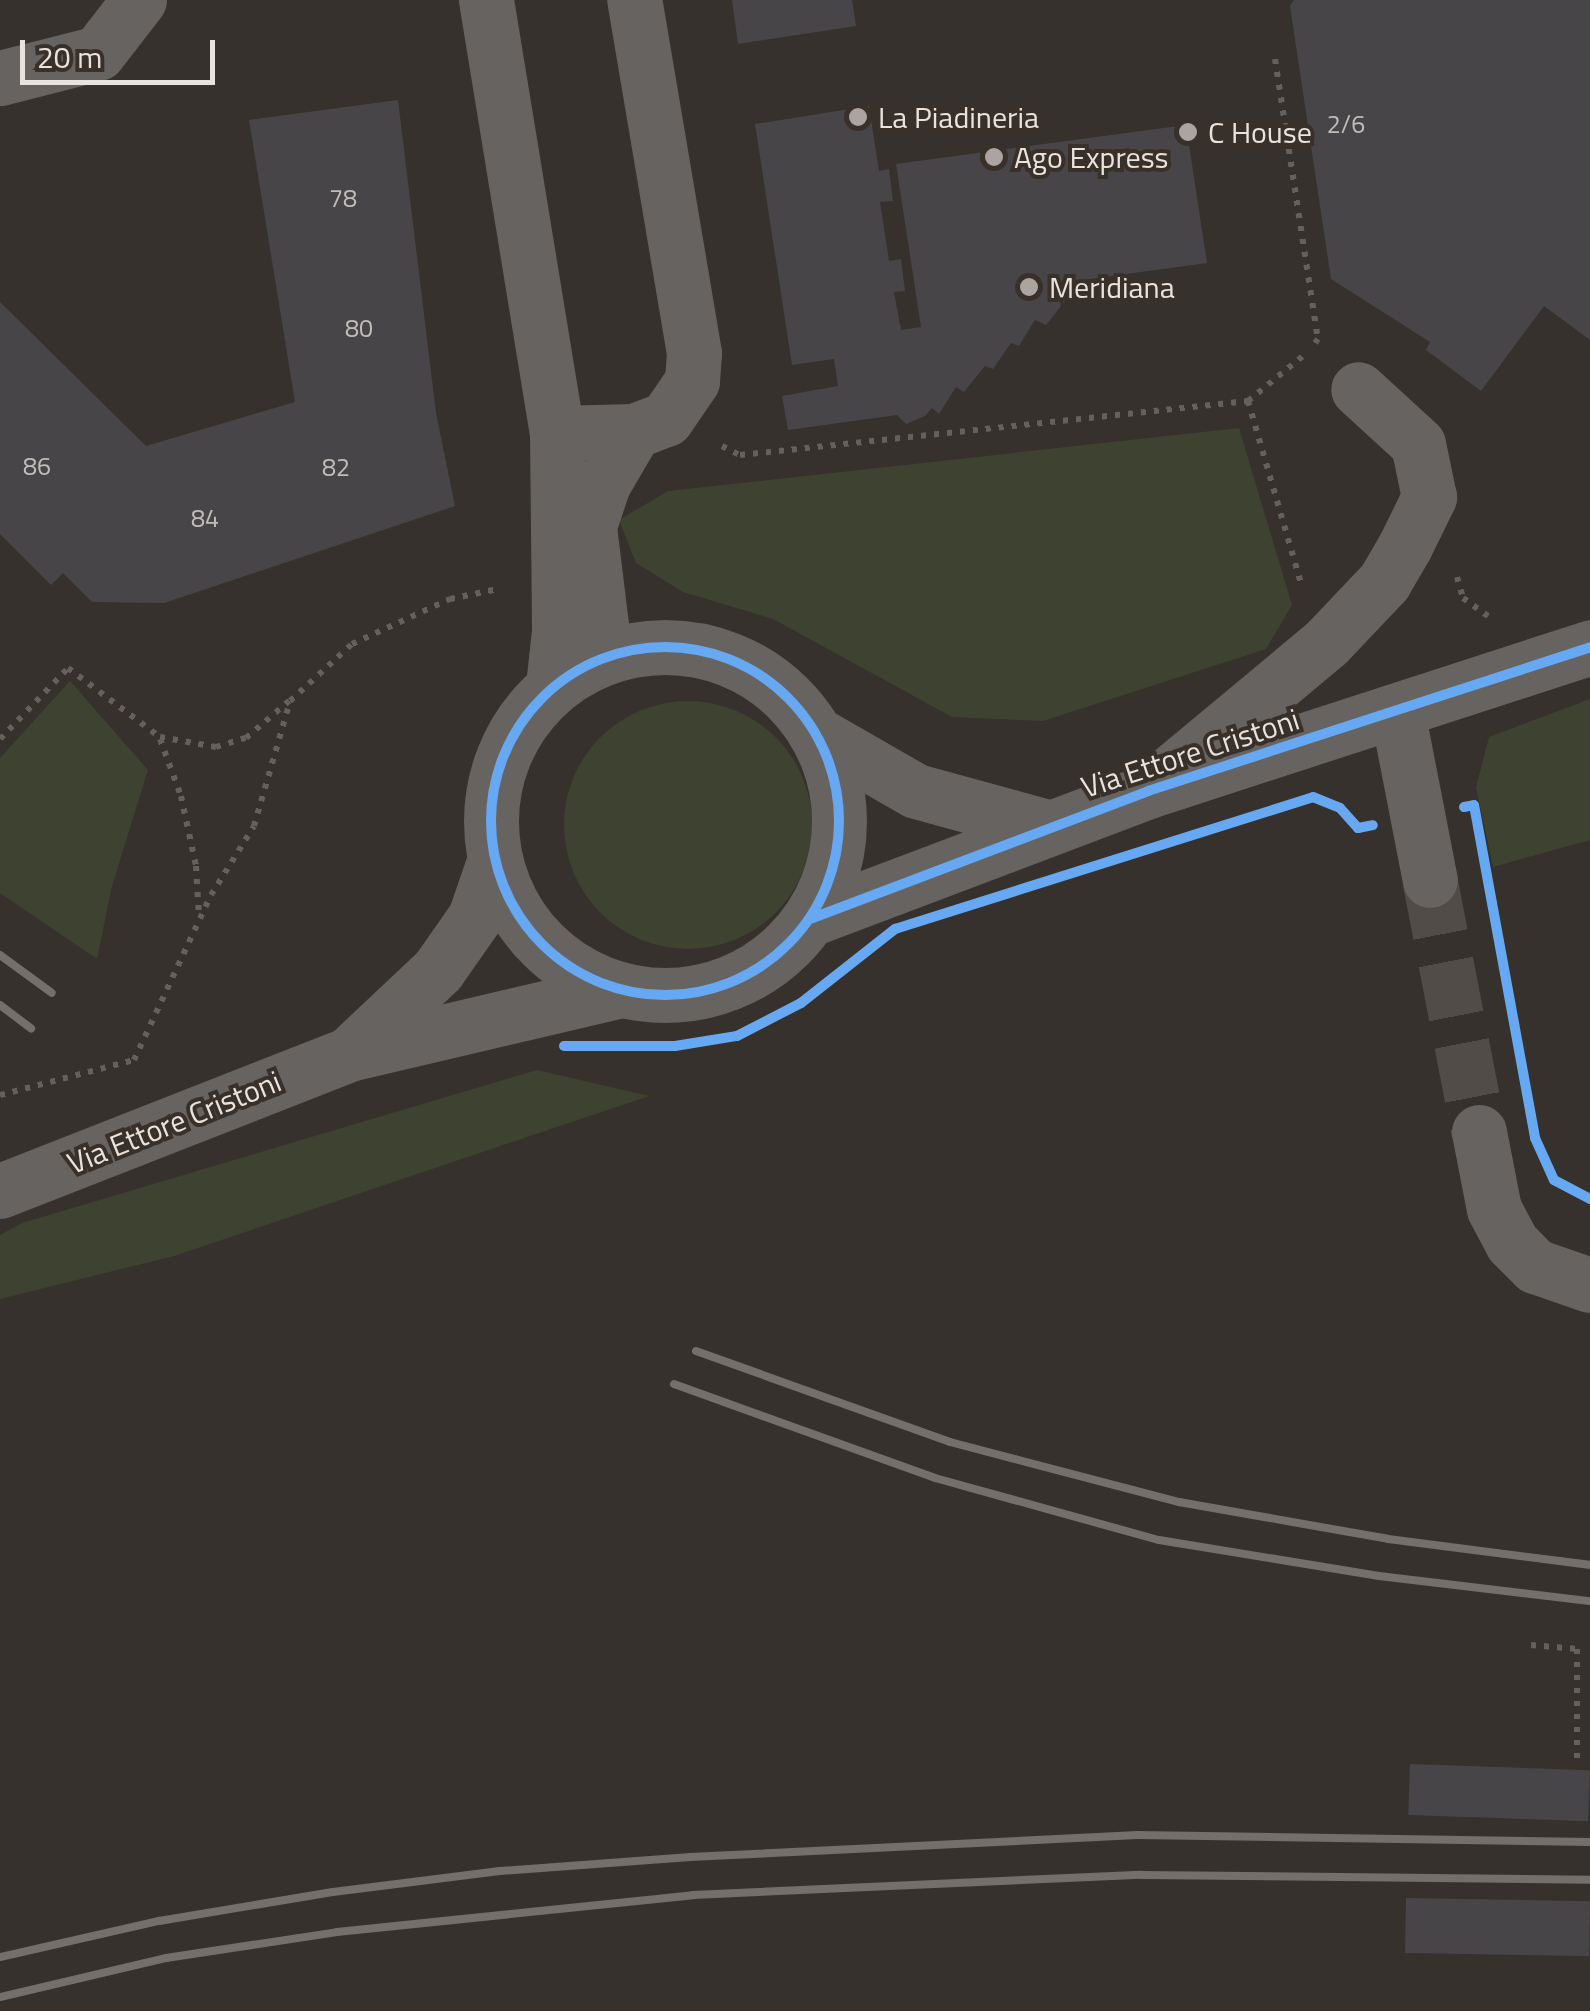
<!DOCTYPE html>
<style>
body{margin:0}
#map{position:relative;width:1590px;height:2011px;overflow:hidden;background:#36312c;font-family:"Titillium Web",sans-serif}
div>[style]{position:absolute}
.green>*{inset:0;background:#3e4231}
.round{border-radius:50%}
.building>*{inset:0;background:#474548;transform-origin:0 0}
.minor-tunnel>*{height:55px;margin-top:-27.5px;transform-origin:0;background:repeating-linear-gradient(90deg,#514c47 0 55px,transparent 0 83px)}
.path>*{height:6px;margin-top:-3px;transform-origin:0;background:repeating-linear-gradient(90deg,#64615d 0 5px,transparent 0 13px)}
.minor>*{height:55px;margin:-27.5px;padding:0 27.5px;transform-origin:27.5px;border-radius:27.5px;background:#676360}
.minor>.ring{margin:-27.5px;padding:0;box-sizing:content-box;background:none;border:55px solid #676360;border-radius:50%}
.rail>*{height:8px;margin:-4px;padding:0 4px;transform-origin:4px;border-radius:4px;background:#726f6d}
.cycleway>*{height:10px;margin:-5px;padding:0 5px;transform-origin:5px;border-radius:5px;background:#66a8f1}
.cycleway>.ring{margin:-5px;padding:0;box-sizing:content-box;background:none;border:10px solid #66a8f1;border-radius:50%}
.dots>*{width:28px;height:28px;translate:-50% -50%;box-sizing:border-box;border:5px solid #393029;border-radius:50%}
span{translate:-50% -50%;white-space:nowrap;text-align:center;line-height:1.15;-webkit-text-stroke:8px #393029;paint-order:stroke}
.number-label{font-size:25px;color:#c0bcb8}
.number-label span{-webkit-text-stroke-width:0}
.poi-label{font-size:30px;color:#e8e3de}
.left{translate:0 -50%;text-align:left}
.street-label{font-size:30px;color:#e8e3de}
.scale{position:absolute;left:20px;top:40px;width:195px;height:45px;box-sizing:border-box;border:5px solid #e8e3de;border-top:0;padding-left:12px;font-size:30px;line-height:35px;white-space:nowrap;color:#e8e3de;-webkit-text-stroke:8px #393029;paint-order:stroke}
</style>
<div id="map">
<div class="green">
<i style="clip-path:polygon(1239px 428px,1292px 605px,1266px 649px,1043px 721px,952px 717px,773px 619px,683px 592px,636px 563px,619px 520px,668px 491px)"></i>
<i style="clip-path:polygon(70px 681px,148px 770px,112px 886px,97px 959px,0 893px,0 758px)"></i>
<i style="clip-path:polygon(1590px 699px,1590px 840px,1493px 867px,1476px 787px,1489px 737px)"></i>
<i class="round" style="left:564px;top:701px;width:248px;height:248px"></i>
<i style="clip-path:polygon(537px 1070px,649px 1096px,174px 1256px,0 1299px,0 1235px,22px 1223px)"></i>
</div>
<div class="building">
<i style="clip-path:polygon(732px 0,852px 0,856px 26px,738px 44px)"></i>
<i style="clip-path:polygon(1294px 0,1590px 0,1590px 340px,1544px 306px,1481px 391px,1426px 350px,1430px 342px,1331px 279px,1290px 6px)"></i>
<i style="clip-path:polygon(398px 100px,436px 413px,455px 506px,164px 603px,92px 602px,63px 573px,51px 585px,0 534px,0 302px,146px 446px,295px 402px,249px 120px)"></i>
<i style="clip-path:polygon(869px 106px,879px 171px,889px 169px,893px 201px,880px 202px,889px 261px,901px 259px,905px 291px,894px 292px,901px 330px,921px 327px,896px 164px,1186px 125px,1207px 263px,1082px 280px,1046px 325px,1035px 320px,1019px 346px,1011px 343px,993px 369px,985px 366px,964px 392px,956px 387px,939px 414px,932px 408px,925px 416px,906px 424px,897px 415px,788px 430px,782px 396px,838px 386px,834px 359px,792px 365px,755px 124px)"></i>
<i style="left:1410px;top:1764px;width:180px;height:51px;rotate:2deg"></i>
<i style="left:1406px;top:1898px;width:184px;height:55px;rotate:1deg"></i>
</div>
<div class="minor-tunnel">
<i style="left:1430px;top:880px;width:257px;rotate:79deg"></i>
</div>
<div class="path">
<i style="left:1275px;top:59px;width:283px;rotate:81.3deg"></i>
<i style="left:1318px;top:339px;width:5px;rotate:127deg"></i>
<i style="left:1248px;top:401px;width:190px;rotate:73.8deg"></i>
<i style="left:722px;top:446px;width:20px;rotate:27deg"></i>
<i style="left:740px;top:455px;width:511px;rotate:-6.07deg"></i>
<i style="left:1248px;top:401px;width:71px;rotate:-39.3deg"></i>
<i style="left:1457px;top:577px;width:22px;rotate:74deg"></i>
<i style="left:1463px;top:598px;width:31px;rotate:36deg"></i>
<i style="left:0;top:739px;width:98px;rotate:-46.2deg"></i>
<i style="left:68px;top:668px;width:115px;rotate:36.9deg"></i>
<i style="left:160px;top:737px;width:57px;rotate:10.1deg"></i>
<i style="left:216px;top:747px;width:31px;rotate:-17deg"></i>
<i style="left:246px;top:738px;width:57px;rotate:-40.7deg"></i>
<i style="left:160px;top:739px;width:61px;rotate:69.8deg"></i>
<i style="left:181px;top:796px;width:72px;rotate:77.9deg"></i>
<i style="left:196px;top:866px;width:50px;rotate:86.6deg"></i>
<i style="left:0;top:1095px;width:138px;rotate:-14.6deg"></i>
<i style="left:134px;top:1060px;width:182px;rotate:-65deg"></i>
<i style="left:211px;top:895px;width:81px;rotate:-58.1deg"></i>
<i style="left:254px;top:826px;width:130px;rotate:-73.9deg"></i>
<i style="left:290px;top:701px;width:84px;rotate:-42.6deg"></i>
<i style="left:352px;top:644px;width:108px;rotate:-24.7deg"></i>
<i style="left:450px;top:599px;width:49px;rotate:-11.8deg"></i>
<i style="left:1531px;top:1645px;width:46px;rotate:5deg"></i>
<i style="left:1577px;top:1649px;width:117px;rotate:90deg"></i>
</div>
<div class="minor">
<i style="left:486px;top:0;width:439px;rotate:80.7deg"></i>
<i style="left:557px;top:433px;width:198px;rotate:89.4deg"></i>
<i style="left:559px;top:631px;width:55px;rotate:96.2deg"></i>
<i style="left:0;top:78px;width:101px;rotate:-14.3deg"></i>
<i style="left:98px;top:53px;width:67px;rotate:-52.3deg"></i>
<i style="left:557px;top:433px;width:77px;rotate:-1.5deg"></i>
<i style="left:634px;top:431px;width:34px;rotate:-21deg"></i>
<i style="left:666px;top:419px;width:46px;rotate:-55.6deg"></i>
<i style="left:692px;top:381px;width:28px;rotate:-86deg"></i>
<i style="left:694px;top:353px;width:358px;rotate:-99.6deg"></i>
<i class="ring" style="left:491px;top:647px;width:293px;height:293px"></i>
<i style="left:605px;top:657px;width:132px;rotate:-97deg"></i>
<i style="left:589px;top:526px;width:44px;rotate:-71.6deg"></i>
<i style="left:603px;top:484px;width:61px;rotate:-59.7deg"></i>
<i style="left:1397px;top:711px;width:172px;rotate:79deg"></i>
<i style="left:815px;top:733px;width:116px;rotate:29.9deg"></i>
<i style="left:916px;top:791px;width:137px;rotate:15.3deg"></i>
<i style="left:1170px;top:773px;width:204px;rotate:-39.8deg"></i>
<i style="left:1327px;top:642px;width:83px;rotate:-46.5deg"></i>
<i style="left:1384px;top:582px;width:42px;rotate:-59.7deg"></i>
<i style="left:1405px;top:546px;width:55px;rotate:-63.9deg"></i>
<i style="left:1429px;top:497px;width:54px;rotate:-101.7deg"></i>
<i style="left:1418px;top:444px;width:81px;rotate:-137.5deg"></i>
<i style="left:810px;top:919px;width:361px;rotate:-20.7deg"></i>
<i style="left:1148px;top:791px;width:465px;rotate:-18deg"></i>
<i style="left:350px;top:1053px;width:121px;rotate:-43.3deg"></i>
<i style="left:438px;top:970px;width:65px;rotate:-55.1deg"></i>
<i style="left:475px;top:917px;width:61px;rotate:-71deg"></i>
<i style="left:1479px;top:1132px;width:78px;rotate:79deg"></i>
<i style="left:1494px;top:1209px;width:38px;rotate:62deg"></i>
<i style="left:1512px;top:1243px;width:33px;rotate:45deg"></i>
<i style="left:1535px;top:1266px;width:58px;rotate:19.1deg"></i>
<i style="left:0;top:1191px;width:375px;rotate:-21.4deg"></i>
<i style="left:349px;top:1054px;width:279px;rotate:-13.2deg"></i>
</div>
<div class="rail">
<i style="left:0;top:955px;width:64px;rotate:36.2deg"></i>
<i style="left:0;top:1005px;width:39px;rotate:37deg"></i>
<i style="left:696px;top:1351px;width:270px;rotate:19.7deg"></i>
<i style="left:950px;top:1442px;width:237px;rotate:14.7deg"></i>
<i style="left:1179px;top:1502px;width:212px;rotate:10deg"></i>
<i style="left:1388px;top:1539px;width:204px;rotate:7.3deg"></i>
<i style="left:674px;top:1384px;width:277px;rotate:19.8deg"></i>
<i style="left:935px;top:1478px;width:232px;rotate:15.5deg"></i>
<i style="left:1159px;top:1540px;width:223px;rotate:9.3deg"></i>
<i style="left:1379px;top:1576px;width:212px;rotate:6.8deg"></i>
<i style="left:0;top:1957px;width:163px;rotate:-12.8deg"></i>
<i style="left:159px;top:1921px;width:176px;rotate:-9.5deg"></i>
<i style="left:333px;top:1892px;width:168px;rotate:-7.2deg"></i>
<i style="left:500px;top:1871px;width:191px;rotate:-4.2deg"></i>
<i style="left:690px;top:1857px;width:448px;rotate:-2.8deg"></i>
<i style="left:1137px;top:1835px;width:453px;rotate:0.9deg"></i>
<i style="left:0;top:1997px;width:171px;rotate:-13.2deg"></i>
<i style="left:166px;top:1958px;width:173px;rotate:-8.6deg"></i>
<i style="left:337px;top:1932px;width:358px;rotate:-5.9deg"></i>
<i style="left:693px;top:1895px;width:448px;rotate:-2.6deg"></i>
<i style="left:1141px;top:1875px;width:449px;rotate:0.6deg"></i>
</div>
<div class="cycleway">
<i class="ring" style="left:491px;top:647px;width:338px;height:338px"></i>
<i style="left:1464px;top:807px;width:10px;rotate:-11deg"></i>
<i style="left:1474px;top:805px;width:339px;rotate:79.6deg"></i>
<i style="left:1535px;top:1138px;width:46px;rotate:65.7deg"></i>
<i style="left:1554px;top:1180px;width:41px;rotate:27.8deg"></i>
<i style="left:810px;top:919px;width:361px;rotate:-20.7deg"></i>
<i style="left:1148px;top:791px;width:465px;rotate:-18deg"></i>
<i style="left:564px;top:1046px;width:111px"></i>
<i style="left:675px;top:1046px;width:63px;rotate:-9.2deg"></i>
<i style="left:737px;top:1036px;width:72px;rotate:-27.3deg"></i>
<i style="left:801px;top:1003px;width:120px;rotate:-38.2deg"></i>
<i style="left:895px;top:929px;width:438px;rotate:-17.5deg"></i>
<i style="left:1313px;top:797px;width:29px;rotate:22deg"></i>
<i style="left:1340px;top:808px;width:27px;rotate:48deg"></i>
<i style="left:1358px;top:828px;width:15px;rotate:-11deg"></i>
</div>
<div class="dots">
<i style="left:858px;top:117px;background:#aaa5a0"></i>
<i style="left:1188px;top:132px;background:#aaa5a0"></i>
<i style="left:994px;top:157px;background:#aaa5a0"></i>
<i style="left:1029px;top:287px;background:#aaa5a0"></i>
</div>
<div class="number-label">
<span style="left:1346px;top:124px">2/6</span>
<span style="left:343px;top:198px">78</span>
<span style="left:359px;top:328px">80</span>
<span style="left:37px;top:466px">86</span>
<span style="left:336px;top:467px">82</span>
<span style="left:205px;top:518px">84</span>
</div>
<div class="poi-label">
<span class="left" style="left:878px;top:117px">La Piadineria</span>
<span class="left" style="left:1208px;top:132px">C House</span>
<span class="left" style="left:1014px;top:157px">Ago Express</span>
<span class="left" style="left:1049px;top:287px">Meridiana</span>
</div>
<div class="street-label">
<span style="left:1190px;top:753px;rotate:-18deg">Via Ettore Cristoni</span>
<span style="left:174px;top:1122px;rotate:-22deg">Via Ettore Cristoni</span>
</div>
<div class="scale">20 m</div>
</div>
